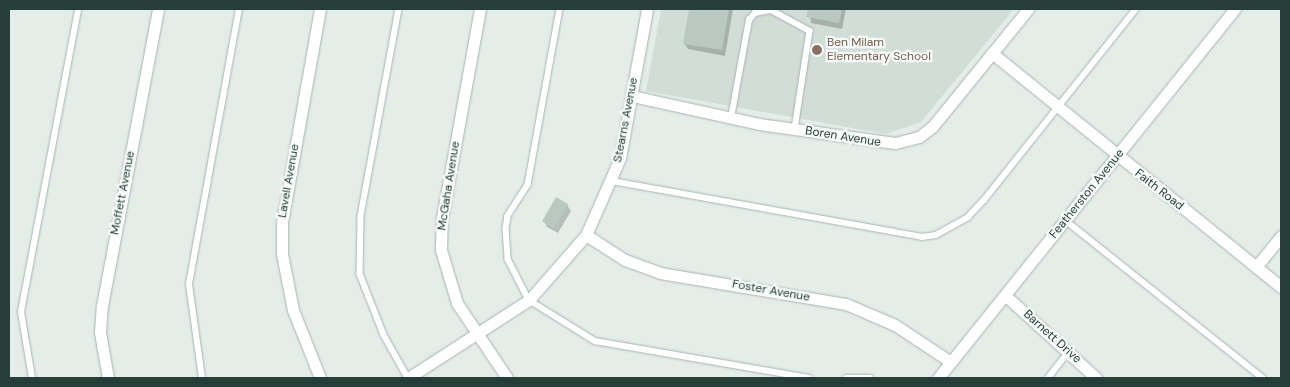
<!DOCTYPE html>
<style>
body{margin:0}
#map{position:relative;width:1290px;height:387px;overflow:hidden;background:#e5ede9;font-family:"DM Sans",sans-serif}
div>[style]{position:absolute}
.built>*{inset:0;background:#d3ddd8}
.shadow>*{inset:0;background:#0003}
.building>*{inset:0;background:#bac8c2;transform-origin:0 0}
.roads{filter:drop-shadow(0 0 1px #a8b5b0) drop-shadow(0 0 1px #a8b5b0)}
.lane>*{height:5.5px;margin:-2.75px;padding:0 2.75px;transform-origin:2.75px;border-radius:2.75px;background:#fff}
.street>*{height:11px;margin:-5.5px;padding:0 5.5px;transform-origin:5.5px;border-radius:5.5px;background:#fff}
.dots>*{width:14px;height:14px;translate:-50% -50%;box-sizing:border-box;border:2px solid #f6faf8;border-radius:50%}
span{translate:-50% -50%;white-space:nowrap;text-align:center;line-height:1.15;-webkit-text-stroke:4.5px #f6faf8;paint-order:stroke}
.education-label{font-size:12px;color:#785e54}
.left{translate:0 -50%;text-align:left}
.street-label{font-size:12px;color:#253e37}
.frame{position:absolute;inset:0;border:10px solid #253e37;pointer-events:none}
</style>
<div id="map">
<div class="built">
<i style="clip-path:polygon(661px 9px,1014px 9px,921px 122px,886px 134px,646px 91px)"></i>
</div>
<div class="shadow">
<i style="clip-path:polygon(690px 9px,733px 9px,725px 56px,688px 49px,684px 43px)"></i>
<i style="clip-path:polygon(809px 9px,846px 9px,842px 29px,811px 23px)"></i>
<i style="clip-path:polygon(567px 205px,571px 211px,558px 233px,547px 227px,544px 221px)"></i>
</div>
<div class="building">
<i style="clip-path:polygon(689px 9px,729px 9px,722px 50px,683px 44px)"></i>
<i style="clip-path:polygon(808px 9px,842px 9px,839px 23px,806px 17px)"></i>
<i style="left:556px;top:197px;width:14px;height:28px;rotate:30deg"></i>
</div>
<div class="roads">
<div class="lane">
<i style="left:399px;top:9px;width:211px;rotate:100.4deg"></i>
<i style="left:361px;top:217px;width:57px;rotate:91deg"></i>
<i style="left:360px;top:274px;width:66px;rotate:68.5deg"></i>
<i style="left:384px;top:335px;width:49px;rotate:60.8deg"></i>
<i style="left:560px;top:9px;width:179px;rotate:100.3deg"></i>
<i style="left:528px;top:185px;width:37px;rotate:123deg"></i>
<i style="left:508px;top:216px;width:13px;rotate:99deg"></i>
<i style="left:506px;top:229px;width:30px;rotate:86deg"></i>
<i style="left:508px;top:259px;width:46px;rotate:62.9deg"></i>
<i style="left:529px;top:300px;width:78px;rotate:31.8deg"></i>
<i style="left:595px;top:341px;width:217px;rotate:9.8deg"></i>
<i style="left:731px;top:118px;width:100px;rotate:-79.6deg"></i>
<i style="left:749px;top:20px;width:9px;rotate:-49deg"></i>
<i style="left:755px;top:13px;width:16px;rotate:-11deg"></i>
<i style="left:771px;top:10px;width:44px;rotate:28.3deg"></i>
<i style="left:810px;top:31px;width:99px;rotate:98.7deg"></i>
<i style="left:612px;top:181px;width:315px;rotate:10.2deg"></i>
<i style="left:922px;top:237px;width:14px;rotate:-8deg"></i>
<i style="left:936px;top:235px;width:37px;rotate:-29deg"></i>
<i style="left:968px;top:217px;width:23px;rotate:-47deg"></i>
<i style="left:984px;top:200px;width:244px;rotate:-51.5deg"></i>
<i style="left:1065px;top:220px;width:253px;rotate:38.6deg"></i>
<i style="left:32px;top:378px;width:67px;rotate:-99.5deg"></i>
<i style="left:21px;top:312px;width:308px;rotate:-79.3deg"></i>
<i style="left:202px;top:378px;width:95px;rotate:-97.9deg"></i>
<i style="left:189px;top:284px;width:280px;rotate:-79.7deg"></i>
<i style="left:846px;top:378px;width:24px"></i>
<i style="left:1048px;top:378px;width:33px;rotate:-52deg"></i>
</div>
<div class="street">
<i style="left:320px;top:9px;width:216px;rotate:100.1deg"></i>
<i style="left:282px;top:222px;width:32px;rotate:90deg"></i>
<i style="left:282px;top:254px;width:57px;rotate:78.9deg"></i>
<i style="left:293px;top:310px;width:73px;rotate:68.3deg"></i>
<i style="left:480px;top:9px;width:212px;rotate:100.3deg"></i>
<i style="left:442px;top:218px;width:32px;rotate:92deg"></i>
<i style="left:441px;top:250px;width:55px;rotate:73.2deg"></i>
<i style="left:457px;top:303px;width:90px;rotate:56.3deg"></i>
<i style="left:992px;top:53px;width:372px;rotate:39deg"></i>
<i style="left:632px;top:96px;width:130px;rotate:12.4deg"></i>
<i style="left:759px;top:124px;width:137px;rotate:8deg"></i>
<i style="left:895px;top:143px;width:25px;rotate:-14deg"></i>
<i style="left:919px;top:137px;width:18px;rotate:-38deg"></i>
<i style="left:933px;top:126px;width:151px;rotate:-50.9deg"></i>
<i style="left:586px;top:235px;width:46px;rotate:32.7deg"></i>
<i style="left:625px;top:260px;width:37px;rotate:20deg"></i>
<i style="left:660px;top:273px;width:189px;rotate:9.5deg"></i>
<i style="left:846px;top:304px;width:53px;rotate:23.2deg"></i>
<i style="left:895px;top:325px;width:67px;rotate:33.5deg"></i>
<i style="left:1256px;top:267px;width:40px;rotate:-51deg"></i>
<i style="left:1006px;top:296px;width:122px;rotate:42.3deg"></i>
<i style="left:108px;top:378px;width:47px;rotate:-99.9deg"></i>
<i style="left:100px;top:332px;width:26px;rotate:-86deg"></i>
<i style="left:102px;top:306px;width:302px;rotate:-79.3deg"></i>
<i style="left:408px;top:378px;width:144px;rotate:-32.8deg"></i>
<i style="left:529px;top:300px;width:86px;rotate:-48.8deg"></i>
<i style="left:586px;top:235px;width:84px;rotate:-66.2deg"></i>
<i style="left:620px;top:158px;width:151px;rotate:-79.7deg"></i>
<i style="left:938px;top:378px;width:474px;rotate:-51.2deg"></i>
</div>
</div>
<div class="dots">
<i style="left:817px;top:50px;background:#8d6e63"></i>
</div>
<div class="education-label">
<span class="left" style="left:827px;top:50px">Ben Milam<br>Elementary School</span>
</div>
<div class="street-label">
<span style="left:626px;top:120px;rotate:-79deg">Stearns Avenue</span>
<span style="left:843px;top:137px;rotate:9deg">Boren Avenue</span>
<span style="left:289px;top:181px;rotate:-80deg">Lavell Avenue</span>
<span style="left:449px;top:186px;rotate:-81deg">McGaha Avenue</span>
<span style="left:1159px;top:190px;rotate:38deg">Faith Road</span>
<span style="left:123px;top:193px;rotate:-79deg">Moffett Avenue</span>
<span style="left:1087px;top:194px;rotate:-51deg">Featherston Avenue</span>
<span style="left:771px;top:291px;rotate:10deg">Foster Avenue</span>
<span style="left:1052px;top:337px;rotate:42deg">Barnett Drive</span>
</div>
<div class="frame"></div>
</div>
